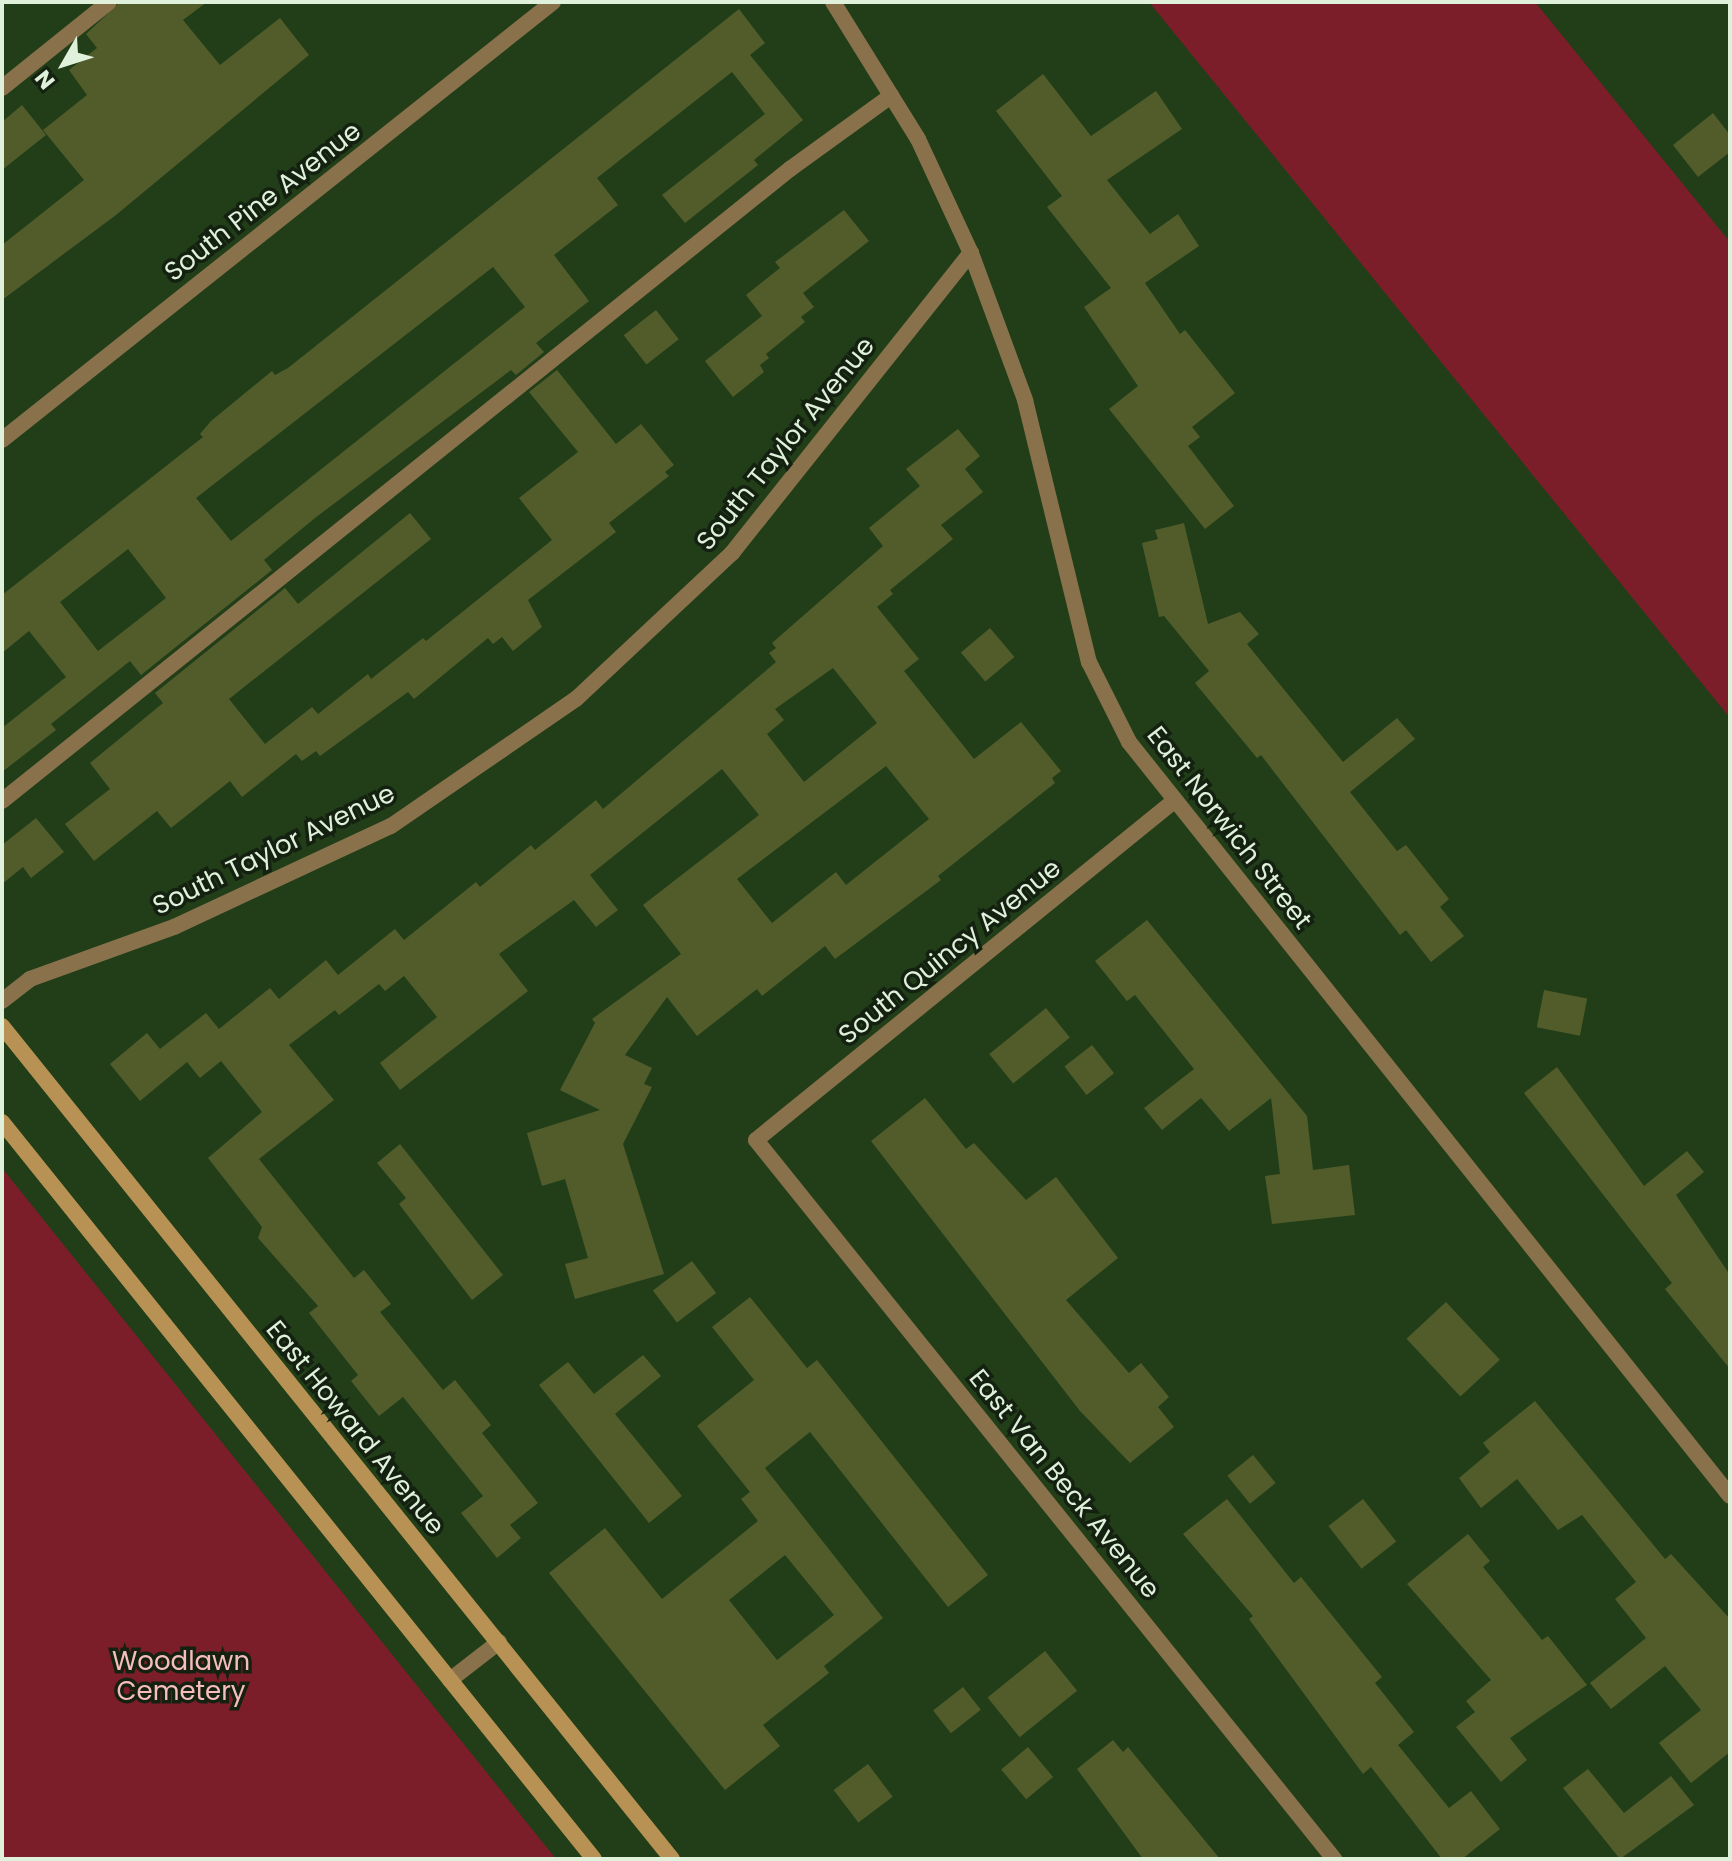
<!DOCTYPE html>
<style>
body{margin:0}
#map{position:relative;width:1732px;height:1861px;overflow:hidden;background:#213e18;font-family:Poppins,sans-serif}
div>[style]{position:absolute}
.green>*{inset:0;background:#7c1e29}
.building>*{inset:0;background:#525c2b;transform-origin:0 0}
.service>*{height:16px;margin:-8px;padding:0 8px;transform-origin:8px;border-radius:8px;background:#89724b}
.minor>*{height:16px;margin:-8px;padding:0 8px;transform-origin:8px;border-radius:8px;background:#89724b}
.secondary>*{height:16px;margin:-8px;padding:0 8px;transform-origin:8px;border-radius:8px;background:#b89254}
span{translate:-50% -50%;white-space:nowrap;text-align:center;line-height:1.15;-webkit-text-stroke:7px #142111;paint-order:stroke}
.street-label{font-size:26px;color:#dff1db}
.park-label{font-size:26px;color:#f6bdbc}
.frame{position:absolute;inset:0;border:4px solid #dff1db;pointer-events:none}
.north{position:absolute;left:24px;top:24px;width:80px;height:80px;-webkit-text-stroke:6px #142111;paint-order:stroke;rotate:231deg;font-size:22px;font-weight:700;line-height:32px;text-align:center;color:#dff1db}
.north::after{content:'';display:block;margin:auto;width:28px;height:36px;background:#dff1db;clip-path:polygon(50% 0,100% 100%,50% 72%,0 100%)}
</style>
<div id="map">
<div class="green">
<i style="clip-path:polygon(1149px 2px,1535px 2px,1730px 242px,1730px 718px)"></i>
<i style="clip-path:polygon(2px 1168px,556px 1859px,2px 1859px)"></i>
</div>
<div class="building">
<i style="clip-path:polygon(120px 2px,207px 2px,183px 20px,220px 65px,280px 18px,309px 55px,116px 215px,2px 300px,2px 245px,84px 180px,43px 130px,87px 95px,69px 70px,97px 48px,86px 34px)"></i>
<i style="clip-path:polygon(evenodd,739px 9px,765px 43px,750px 55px,803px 120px,754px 160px,758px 165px,685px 223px,662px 195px,765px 114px,732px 72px,597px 178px,618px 205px,554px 255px,589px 301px,536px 343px,544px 352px,516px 375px,511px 370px,315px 518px,264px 560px,272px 570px,141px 675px,130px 661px,51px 724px,56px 730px,2px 772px,2px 728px,66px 677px,29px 631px,2px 653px,2px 595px,203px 437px,200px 434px,211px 421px,272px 371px,275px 375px,288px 368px,739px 9px,493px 267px,525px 307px,231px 541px,196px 498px,493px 267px,739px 9px,128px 549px,166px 598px,98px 651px,60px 602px,128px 549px)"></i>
<i style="clip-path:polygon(1043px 74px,1091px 136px,1156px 91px,1182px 129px,1107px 180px,1150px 234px,1178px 214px,1199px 246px,1145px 283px,1180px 334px,1185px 330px,1235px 393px,1192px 427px,1200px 437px,1188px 446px,1234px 506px,1205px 529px,1109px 409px,1138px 386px,1084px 307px,1111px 288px,1047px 207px,1062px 196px,996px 111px)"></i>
<i style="clip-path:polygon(22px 105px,46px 135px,2px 170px,2px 122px)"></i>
<i style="clip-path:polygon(1713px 113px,1730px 135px,1730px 152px,1698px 177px,1673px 145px)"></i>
<i style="clip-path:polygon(844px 210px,869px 241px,803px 293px,814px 307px,801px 317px,805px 322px,766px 354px,769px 358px,760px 365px,764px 372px,733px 397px,705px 361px,762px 316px,746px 295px,780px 268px,775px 262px)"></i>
<i style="left:656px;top:310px;width:37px;height:41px;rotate:52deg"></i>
<i style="clip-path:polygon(557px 370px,616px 444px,641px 424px,674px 465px,665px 472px,669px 476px,609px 523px,616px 532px,528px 600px,542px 627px,513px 651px,502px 637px,493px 644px,488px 638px,414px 699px,408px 692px,320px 756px,316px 751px,302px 761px,296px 754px,242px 797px,230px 781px,171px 828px,157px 811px,94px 861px,65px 824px,110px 789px,90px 763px,163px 703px,155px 693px,285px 588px,298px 604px,410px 513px,431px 539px,229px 699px,265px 744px,312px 707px,318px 714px,368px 674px,371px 679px,423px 638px,426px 641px,552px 540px,519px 498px,578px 452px,529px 392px)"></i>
<i style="clip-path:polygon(evenodd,958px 429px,980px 456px,965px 469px,983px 492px,941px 525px,953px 539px,890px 590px,893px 594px,877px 607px,919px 659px,904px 671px,974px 759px,1021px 722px,1061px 771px,1052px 778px,1055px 783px,938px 876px,941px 880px,835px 959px,825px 946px,762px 996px,757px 989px,697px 1036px,667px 997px,625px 1055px,652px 1068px,644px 1084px,652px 1087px,623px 1144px,664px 1274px,575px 1299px,565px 1264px,588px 1258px,565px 1179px,542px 1186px,527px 1133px,600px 1110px,560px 1090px,595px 1023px,592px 1019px,681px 954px,643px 905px,759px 815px,722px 769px,590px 875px,618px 910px,596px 927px,574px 900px,499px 954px,528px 991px,400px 1090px,380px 1063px,437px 1017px,404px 976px,385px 991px,379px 984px,339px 1015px,335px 1010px,289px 1045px,334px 1100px,259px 1159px,354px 1278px,364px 1270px,391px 1304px,380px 1312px,443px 1390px,455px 1380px,491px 1425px,482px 1433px,538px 1503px,510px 1525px,521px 1538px,497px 1558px,461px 1513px,483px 1496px,403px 1397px,379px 1416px,351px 1381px,358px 1375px,309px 1313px,318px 1306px,258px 1238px,262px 1227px,208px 1158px,262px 1112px,221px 1061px,200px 1078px,187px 1062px,140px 1101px,110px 1064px,147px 1033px,160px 1049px,206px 1013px,219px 1029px,270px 988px,279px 999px,326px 960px,338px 975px,395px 929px,404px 940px,476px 882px,480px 887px,531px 845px,535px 850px,596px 800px,603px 809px,776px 662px,769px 653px,776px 648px,772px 643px,883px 546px,869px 528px,920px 486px,906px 469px,958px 429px,833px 668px,877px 723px,804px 782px,767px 734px,784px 720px,775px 709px,833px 668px,958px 429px,886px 766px,929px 819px,846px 885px,836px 872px,772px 923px,737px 879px,886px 766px)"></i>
<i style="clip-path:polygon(1184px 523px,1208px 624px,1240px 612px,1259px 634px,1247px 644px,1343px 762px,1397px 718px,1415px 739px,1350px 792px,1397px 851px,1406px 845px,1449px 899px,1440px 907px,1464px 936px,1431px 962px,1406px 930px,1400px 935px,1261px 755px,1257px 758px,1195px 683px,1209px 671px,1164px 616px,1159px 617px,1142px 543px,1158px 539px,1155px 530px)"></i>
<i style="left:990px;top:628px;width:38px;height:38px;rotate:50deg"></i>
<i style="clip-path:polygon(36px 818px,64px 852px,31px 878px,23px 867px,2px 884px,2px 845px)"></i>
<i style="clip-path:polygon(1147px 920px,1307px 1116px,1313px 1170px,1349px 1165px,1355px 1215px,1272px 1224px,1265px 1176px,1280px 1174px,1271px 1098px,1229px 1131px,1201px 1098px,1162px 1130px,1144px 1108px,1194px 1069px,1135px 995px,1127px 1001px,1095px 961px)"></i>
<i style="left:1544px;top:990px;width:44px;height:38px;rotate:11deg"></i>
<i style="left:1046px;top:1008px;width:38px;height:73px;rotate:51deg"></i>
<i style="left:1092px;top:1045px;width:36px;height:35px;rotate:52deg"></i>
<i style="clip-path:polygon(1557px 1067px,1644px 1186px,1687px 1151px,1704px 1172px,1676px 1195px,1730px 1275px,1730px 1369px,1665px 1289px,1672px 1283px,1524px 1093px)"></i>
<i style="clip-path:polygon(925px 1098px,966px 1149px,974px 1143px,1026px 1200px,1056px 1177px,1118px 1258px,1066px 1300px,1129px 1373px,1141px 1363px,1169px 1397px,1158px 1407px,1174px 1427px,1130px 1463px,1080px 1411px,871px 1141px)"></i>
<i style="clip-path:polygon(400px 1144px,503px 1275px,472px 1300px,399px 1204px,406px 1198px,377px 1163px)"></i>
<i style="left:692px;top:1261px;width:40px;height:49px;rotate:53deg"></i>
<i style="clip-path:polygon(evenodd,750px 1297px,807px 1368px,817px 1360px,988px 1575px,948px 1607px,810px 1432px,765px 1468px,883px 1618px,824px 1666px,829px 1673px,763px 1725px,780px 1746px,725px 1790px,549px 1573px,605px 1528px,662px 1599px,758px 1521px,741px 1499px,750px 1492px,697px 1426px,754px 1380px,712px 1327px,750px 1297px,785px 1555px,834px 1615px,777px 1660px,729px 1600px,785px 1555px)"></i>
<i style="left:1446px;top:1302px;width:79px;height:54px;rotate:47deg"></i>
<i style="clip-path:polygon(643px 1355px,661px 1376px,615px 1414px,682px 1496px,649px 1523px,539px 1385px,568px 1362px,594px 1394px)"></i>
<i style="clip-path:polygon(1535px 1401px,1665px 1559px,1671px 1554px,1730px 1619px,1730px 1752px,1691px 1783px,1659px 1743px,1701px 1710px,1665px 1666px,1611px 1709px,1590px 1683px,1646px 1638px,1615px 1599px,1636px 1582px,1582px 1515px,1558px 1530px,1517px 1479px,1481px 1508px,1459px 1478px,1490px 1452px,1483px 1443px)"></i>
<i style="left:1253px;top:1455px;width:36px;height:33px;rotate:51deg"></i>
<i style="clip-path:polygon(1227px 1499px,1294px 1583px,1301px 1577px,1382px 1677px,1375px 1683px,1414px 1732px,1398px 1745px,1449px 1808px,1471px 1791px,1500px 1829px,1462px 1859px,1442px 1859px,1371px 1767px,1363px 1774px,1249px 1619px,1253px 1616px,1183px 1534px)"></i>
<i style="left:1363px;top:1499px;width:54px;height:44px;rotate:52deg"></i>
<i style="clip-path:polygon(1468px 1534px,1490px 1561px,1483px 1567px,1542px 1640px,1548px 1636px,1587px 1685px,1510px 1738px,1527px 1760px,1501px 1782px,1456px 1727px,1475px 1712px,1466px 1701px,1491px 1680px,1407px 1584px)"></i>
<i style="left:1045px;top:1651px;width:51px;height:74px;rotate:51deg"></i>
<i style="left:963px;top:1687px;width:29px;height:38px;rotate:52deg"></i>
<i style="clip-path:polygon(1113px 1740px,1123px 1752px,1128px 1747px,1220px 1859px,1143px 1859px,1077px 1769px)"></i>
<i style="left:1028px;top:1747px;width:39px;height:35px;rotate:50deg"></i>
<i style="left:868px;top:1764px;width:41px;height:43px;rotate:53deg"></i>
<i style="clip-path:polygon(1588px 1769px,1624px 1813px,1671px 1776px,1694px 1805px,1620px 1859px,1563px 1788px)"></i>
</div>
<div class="service">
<i style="left:2px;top:88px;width:137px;rotate:-38.8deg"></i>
<i style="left:2px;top:801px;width:1010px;rotate:-38.73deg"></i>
<i style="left:790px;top:169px;width:125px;rotate:-35.9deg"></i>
<i style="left:450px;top:1680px;width:62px;rotate:-37.8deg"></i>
</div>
<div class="minor">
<i style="left:833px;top:2px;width:161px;rotate:58.2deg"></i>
<i style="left:918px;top:139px;width:126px;rotate:65.1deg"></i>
<i style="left:971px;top:253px;width:157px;rotate:69.8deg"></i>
<i style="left:1025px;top:400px;width:270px;rotate:76.3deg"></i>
<i style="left:1089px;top:662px;width:89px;rotate:63.4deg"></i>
<i style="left:1129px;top:742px;width:964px;rotate:51.44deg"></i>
<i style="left:2px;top:440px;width:704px;rotate:-38.48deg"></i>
<i style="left:1174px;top:801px;width:538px;rotate:140.96deg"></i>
<i style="left:756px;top:1140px;width:923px;rotate:51.2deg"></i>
<i style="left:2px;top:1001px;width:36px;rotate:-38deg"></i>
<i style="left:30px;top:979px;width:153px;rotate:-19.9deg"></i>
<i style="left:174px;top:927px;width:239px;rotate:-25deg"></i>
<i style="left:391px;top:826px;width:224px;rotate:-34.5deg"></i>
<i style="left:576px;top:699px;width:214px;rotate:-43.1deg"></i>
<i style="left:732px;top:553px;width:384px;rotate:-51.5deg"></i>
</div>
<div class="secondary">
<i style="left:2px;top:1026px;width:1069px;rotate:51.19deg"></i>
<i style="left:2px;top:1122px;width:945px;rotate:51.23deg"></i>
</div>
<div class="street-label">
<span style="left:263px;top:202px;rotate:-38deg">South Pine Avenue</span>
<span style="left:786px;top:444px;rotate:-51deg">South Taylor Avenue</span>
<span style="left:1229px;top:828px;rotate:52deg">East Norwich Street</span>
<span style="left:274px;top:850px;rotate:-26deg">South Taylor Avenue</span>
<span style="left:950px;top:952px;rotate:-39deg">South Quincy Avenue</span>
<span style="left:355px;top:1428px;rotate:51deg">East Howard Avenue</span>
<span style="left:1064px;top:1484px;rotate:51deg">East Van Beck Avenue</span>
</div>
<div class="park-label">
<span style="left:181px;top:1677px">Woodlawn<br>Cemetery</span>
</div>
<div class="frame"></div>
<div class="north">N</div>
</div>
